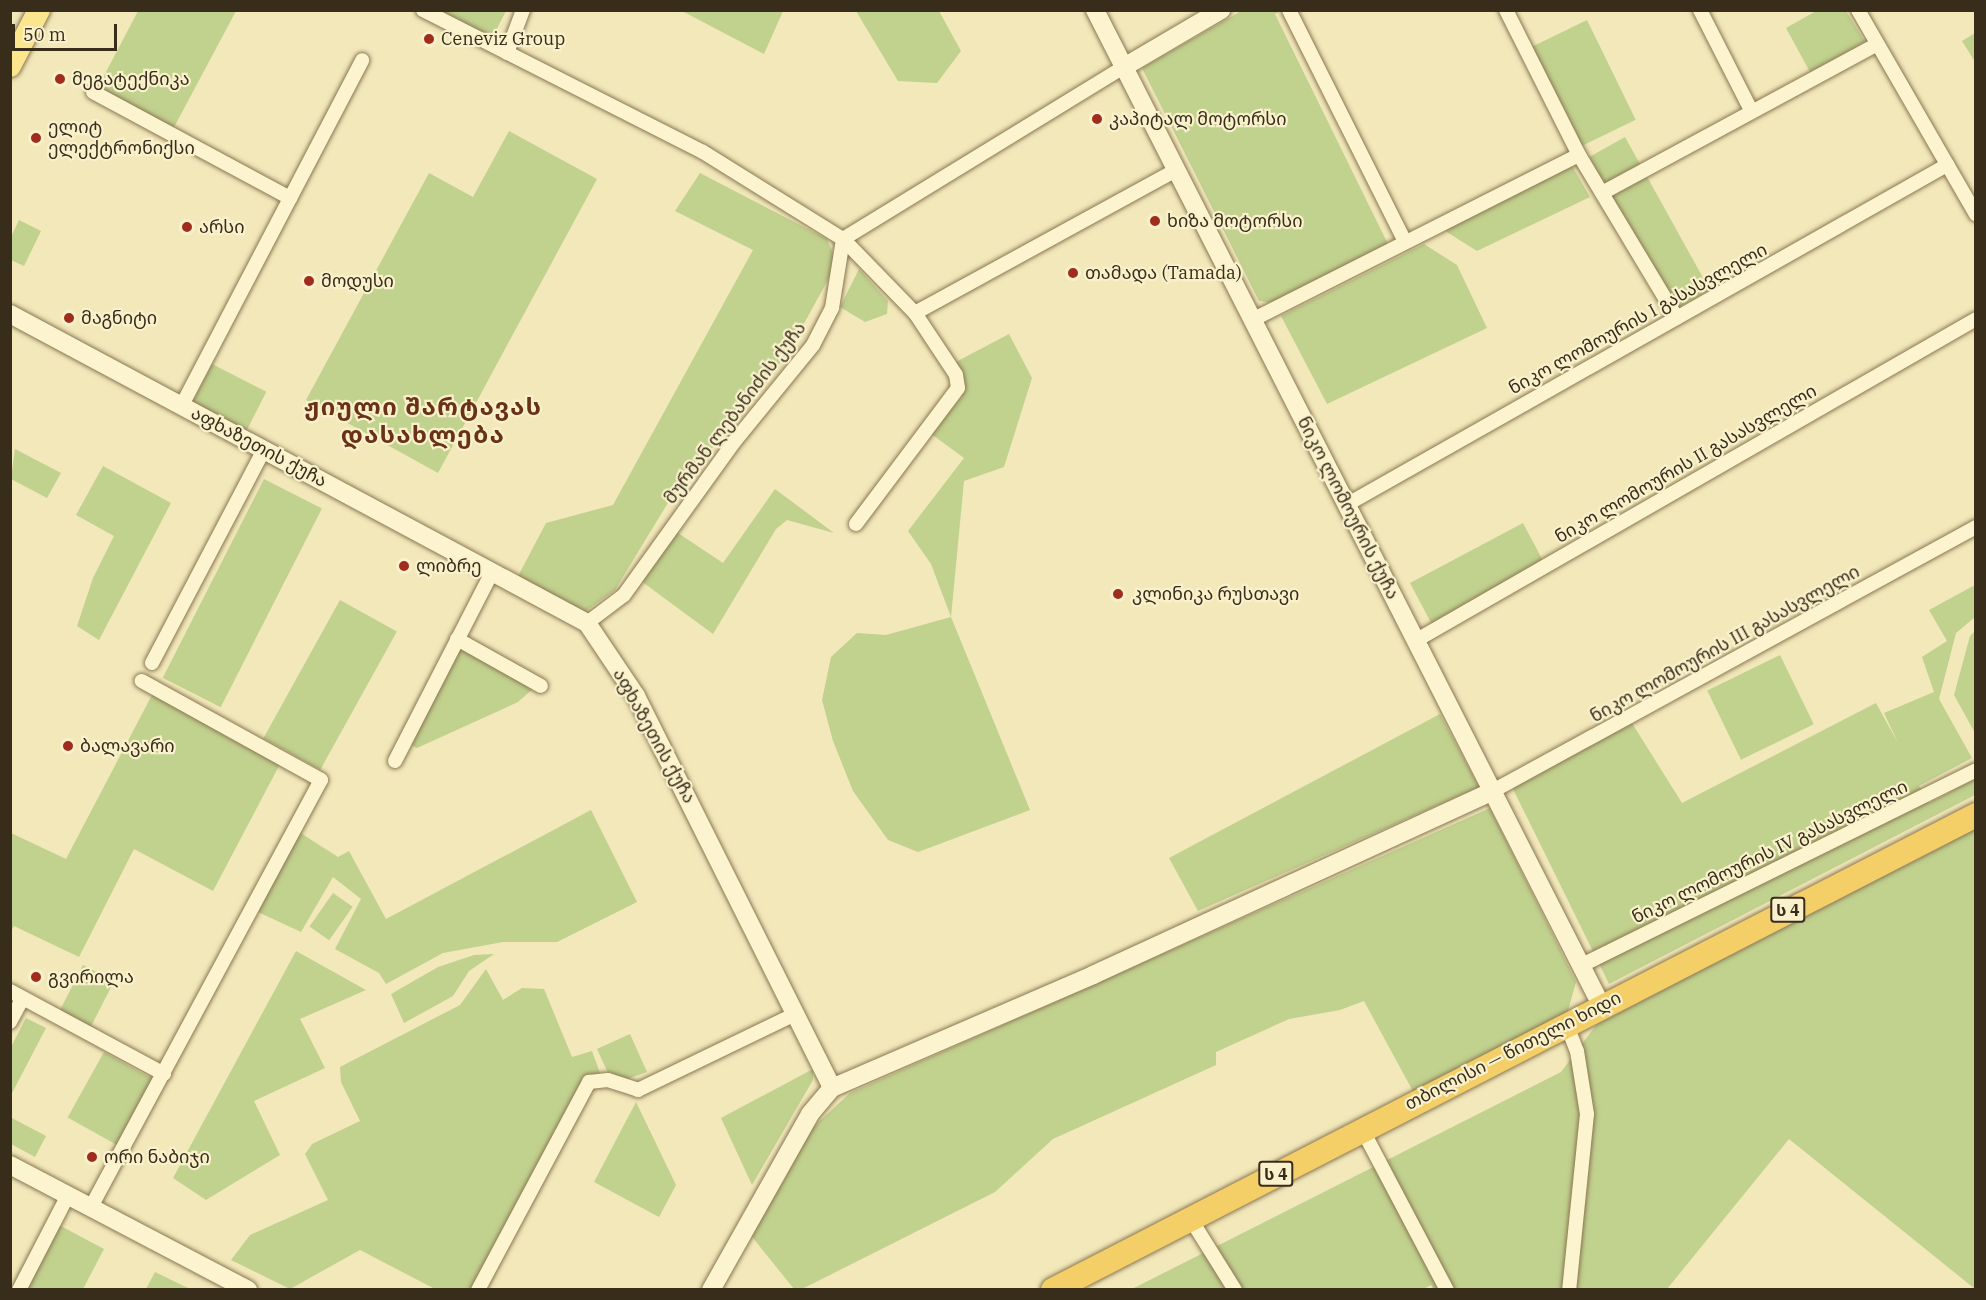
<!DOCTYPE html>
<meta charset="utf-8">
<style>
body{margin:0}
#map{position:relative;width:1986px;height:1300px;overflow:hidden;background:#f2e8ba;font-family:"IBM Plex Serif","Noto Sans Georgian",serif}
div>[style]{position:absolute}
.green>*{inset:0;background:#c1d18e;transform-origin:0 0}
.roads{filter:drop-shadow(0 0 2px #8a7753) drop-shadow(0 0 2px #8a7753)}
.minor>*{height:14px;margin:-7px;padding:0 7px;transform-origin:7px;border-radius:7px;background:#fcf4ce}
.tertiary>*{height:18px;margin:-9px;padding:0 9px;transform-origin:9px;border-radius:9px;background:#fcf4ce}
.primary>*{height:22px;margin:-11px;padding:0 11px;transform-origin:11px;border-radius:11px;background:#fbe68d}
.trunk>*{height:24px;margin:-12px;padding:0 12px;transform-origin:12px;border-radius:12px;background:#f4ce66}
.dots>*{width:16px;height:16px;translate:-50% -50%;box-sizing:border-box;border:3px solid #f9f1cb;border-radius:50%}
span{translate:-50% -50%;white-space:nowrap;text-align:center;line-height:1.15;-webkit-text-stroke:4.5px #f9f1cb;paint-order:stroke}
.shield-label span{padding:2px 4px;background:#f9f1cb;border:2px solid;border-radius:4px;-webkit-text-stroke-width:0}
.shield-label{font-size:16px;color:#382c1a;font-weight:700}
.poi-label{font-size:18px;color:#382c1a}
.left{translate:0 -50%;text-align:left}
.street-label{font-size:18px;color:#382c1a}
.district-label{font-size:24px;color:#693115;font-weight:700;letter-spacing:1.5px}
.frame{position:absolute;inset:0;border:12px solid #382c1a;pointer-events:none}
.scale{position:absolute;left:12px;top:24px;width:105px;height:27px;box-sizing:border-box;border:3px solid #382c1a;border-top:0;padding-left:8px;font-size:18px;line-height:21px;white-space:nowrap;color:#382c1a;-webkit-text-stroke:4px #f9f1cb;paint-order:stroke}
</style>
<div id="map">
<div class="green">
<i style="clip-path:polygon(1818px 10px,1846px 11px,1865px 42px,1810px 72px,1786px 28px)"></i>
<i style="clip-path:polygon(138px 11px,236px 11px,172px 131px,96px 91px)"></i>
<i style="clip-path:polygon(434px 11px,506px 11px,491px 40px)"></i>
<i style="clip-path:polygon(682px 11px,783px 11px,764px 54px)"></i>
<i style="clip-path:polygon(856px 11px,939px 11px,961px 51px,937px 83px,898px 81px)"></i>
<i style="clip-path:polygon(1241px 11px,1281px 11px,1275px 14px,1388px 244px,1275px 303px,1259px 301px,1142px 68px)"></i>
<i style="left:1587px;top:20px;width:111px;height:64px;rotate:64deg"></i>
<i style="clip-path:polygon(1975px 33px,1975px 62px,1962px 41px)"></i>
<i style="clip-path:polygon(509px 131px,597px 179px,438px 473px,306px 400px,429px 173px,473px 197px)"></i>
<i style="left:1625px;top:137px;width:175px;height:41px;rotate:61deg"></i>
<i style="clip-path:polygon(1571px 164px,1590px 197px,1477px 251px,1442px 229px)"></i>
<i style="clip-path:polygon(700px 173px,827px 239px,837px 263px,788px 353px,666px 506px,615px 590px,583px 613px,517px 578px,546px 523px,613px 505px,753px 250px,675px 211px)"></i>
<i style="clip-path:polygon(19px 220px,41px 231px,24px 266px,11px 260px,11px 237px)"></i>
<i style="clip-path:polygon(1424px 244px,1457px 265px,1487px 328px,1327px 404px,1281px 316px)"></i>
<i style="clip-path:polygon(859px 269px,888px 301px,887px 314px,865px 322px,840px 307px)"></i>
<i style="clip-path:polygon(1009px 334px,1032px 378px,1004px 467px,964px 481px,951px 617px,1030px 810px,918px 852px,888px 840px,853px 791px,833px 741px,822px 700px,831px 657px,857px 633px,886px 635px,951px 617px,931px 564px,908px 531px,964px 458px,930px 433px,961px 398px,963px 387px,952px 364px)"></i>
<i style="left:212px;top:364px;width:61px;height:43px;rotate:27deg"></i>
<i style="clip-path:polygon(15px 449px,61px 473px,47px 498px,11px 479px)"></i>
<i style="clip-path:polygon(103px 466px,171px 503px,99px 640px,77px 626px,93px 578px,114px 536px,76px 515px)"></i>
<i style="left:264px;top:479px;width:65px;height:223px;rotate:27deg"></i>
<i style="clip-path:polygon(775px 489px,834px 533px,787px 520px,776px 529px,713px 634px,641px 581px,675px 531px,723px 563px)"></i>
<i style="left:1523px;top:523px;width:47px;height:128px;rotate:62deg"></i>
<i style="clip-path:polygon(1975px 585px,1975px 617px,1956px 633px,1939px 699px,1972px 758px,1919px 786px,1929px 803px,1975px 779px,1975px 795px,1609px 984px,1512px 787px,1630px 720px,1682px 803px,1876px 703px,1898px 743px,1884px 713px,1934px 692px,1922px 657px,1947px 641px,1929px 610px)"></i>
<i style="left:340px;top:600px;width:65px;height:158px;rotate:29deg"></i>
<i style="clip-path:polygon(1975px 631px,1975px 733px,1954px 695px,1970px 636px)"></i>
<i style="clip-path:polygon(458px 646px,535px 687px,518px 702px,417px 748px,408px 744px)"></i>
<i style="left:1780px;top:655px;width:77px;height:81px;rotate:64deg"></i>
<i style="clip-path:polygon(153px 693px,281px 762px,213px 891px,134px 849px,79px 957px,14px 926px,11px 931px,11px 833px,66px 859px)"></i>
<i style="clip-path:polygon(1440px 714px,1479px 787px,1198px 911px,1169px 858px)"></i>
<i style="clip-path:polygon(1490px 808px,1576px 982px,1566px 1018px,1415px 1095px,1364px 1001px,1340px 1010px,1289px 1019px,1216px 1052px,1216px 1065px,1053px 1139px,995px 1192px,802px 1289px,794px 1289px,749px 1233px,813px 1127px,850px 1093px)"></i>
<i style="clip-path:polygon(591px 810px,637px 902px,557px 942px,503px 942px,443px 953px,386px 984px,379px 973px,335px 949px,361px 899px,333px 877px,301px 932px,258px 912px,299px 832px,338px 857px,349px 851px,386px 919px)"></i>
<i style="clip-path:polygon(1975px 829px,1975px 1289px,1789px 1139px,1667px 1289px,1434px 1290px,1431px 1285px,1422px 1290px,1130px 1290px,1561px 1072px,1597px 1024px)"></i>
<i style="left:333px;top:893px;width:24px;height:41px;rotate:35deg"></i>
<i style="clip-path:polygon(296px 951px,366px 990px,300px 1019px,325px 1068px,254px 1101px,280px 1155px,206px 1200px,173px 1178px)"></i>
<i style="clip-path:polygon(494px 954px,469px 971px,453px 996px,404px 1023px,391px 994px,438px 967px,474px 955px)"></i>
<i style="left:83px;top:965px;width:35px;height:53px;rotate:27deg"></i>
<i style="clip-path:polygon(486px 969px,503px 1000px,522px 988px,544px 989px,572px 1057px,592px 1051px,600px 1073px,579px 1086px,472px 1289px,435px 1289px,360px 1250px,290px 1289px,231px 1260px,250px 1235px,328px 1200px,305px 1154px,312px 1144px,360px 1121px,341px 1082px,340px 1067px,460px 1005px)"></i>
<i style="clip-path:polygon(26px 1018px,46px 1028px,11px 1095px,11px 1047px)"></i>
<i style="clip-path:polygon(630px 1034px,647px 1072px,624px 1080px,608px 1073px,597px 1049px)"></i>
<i style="left:104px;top:1052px;width:57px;height:75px;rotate:29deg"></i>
<i style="clip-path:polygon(813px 1069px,813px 1080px,752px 1185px,721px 1118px)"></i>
<i style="clip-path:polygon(636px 1102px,676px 1185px,659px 1217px,594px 1182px)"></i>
<i style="clip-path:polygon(10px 1117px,46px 1136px,35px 1157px,11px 1144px)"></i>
<i style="clip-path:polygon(57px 1224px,104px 1249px,83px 1289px,24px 1290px)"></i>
<i style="clip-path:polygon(155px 1272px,190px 1289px,146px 1289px)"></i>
</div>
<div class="roads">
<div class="minor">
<i style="left:423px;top:10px;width:314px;rotate:26.9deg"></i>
<i style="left:703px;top:152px;width:165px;rotate:31.9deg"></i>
<i style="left:843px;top:239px;width:103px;rotate:45.8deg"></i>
<i style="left:915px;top:313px;width:74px;rotate:56.5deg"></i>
<i style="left:956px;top:375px;width:13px;rotate:81deg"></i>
<i style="left:958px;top:388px;width:170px;rotate:126.9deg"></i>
<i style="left:1289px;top:10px;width:259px;rotate:63.4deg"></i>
<i style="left:1506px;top:10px;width:162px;rotate:63.3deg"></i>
<i style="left:1579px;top:155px;width:190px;rotate:59deg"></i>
<i style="left:1700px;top:10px;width:114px;rotate:63deg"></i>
<i style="left:1858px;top:10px;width:236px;rotate:60deg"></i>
<i style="left:507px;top:53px;width:46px;rotate:-69.6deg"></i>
<i style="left:93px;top:92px;width:224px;rotate:28.3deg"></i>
<i style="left:1602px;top:193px;width:313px;rotate:-28.4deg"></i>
<i style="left:843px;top:239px;width:329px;rotate:-31.5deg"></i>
<i style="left:915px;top:313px;width:298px;rotate:-28.7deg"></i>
<i style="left:1252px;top:320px;width:366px;rotate:-26.8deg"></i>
<i style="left:182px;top:405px;width:389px;rotate:-62.4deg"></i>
<i style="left:1346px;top:505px;width:691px;rotate:-29.5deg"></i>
<i style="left:587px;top:623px;width:46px;rotate:-37.1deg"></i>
<i style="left:624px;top:595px;width:188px;rotate:-54.3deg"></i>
<i style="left:734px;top:442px;width:125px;rotate:-50.8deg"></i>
<i style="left:813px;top:345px;width:42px;rotate:-62.8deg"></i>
<i style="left:832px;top:308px;width:70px;rotate:-80.9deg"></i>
<i style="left:457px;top:639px;width:96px;rotate:29.2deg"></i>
<i style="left:1415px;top:641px;width:647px;rotate:-29.85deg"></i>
<i style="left:152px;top:663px;width:241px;rotate:-62.3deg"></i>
<i style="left:395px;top:761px;width:212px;rotate:-62.8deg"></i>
<i style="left:1491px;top:792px;width:553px;rotate:-28.65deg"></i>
<i style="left:1580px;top:966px;width:442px;rotate:-26.3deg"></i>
<i style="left:10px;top:991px;width:175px;rotate:28.3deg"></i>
<i style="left:10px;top:1022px;width:27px;rotate:-62deg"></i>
<i style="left:1566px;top:1023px;width:30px;rotate:69deg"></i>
<i style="left:1577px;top:1051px;width:64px;rotate:81deg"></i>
<i style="left:1587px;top:1114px;width:177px;rotate:95.8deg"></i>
<i style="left:1362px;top:1129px;width:182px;rotate:62.2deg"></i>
<i style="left:91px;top:1207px;width:485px;rotate:-61.7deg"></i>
<i style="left:321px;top:780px;width:205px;rotate:-151.1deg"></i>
<i style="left:1190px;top:1218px;width:85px;rotate:58deg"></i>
<i style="left:19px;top:1290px;width:107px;rotate:-62.7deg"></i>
<i style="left:478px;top:1290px;width:236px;rotate:-61.9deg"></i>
<i style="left:589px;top:1082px;width:19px;rotate:-6deg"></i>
<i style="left:608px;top:1080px;width:32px;rotate:18deg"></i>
<i style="left:638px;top:1090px;width:174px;rotate:-25.8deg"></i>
</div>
<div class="tertiary">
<i style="left:1095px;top:10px;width:1116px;rotate:63.04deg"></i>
<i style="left:1124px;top:67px;width:113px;rotate:-30.4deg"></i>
<i style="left:10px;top:314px;width:655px;rotate:28.17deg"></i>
<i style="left:587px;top:623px;width:88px;rotate:56.1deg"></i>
<i style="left:636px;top:696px;width:438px;rotate:63.4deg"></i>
<i style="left:10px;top:1165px;width:269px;rotate:27.7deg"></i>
<i style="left:711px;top:1290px;width:202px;rotate:-60.6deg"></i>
<i style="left:810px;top:1114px;width:34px;rotate:-50deg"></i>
<i style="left:832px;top:1088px;width:284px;rotate:-23.4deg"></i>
<i style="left:1093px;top:975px;width:438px;rotate:-24.7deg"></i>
</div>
<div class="primary">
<i style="left:10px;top:66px;width:63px;rotate:-62.6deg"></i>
</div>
<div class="trunk">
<i style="left:1053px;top:1290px;width:1038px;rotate:-27.23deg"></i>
</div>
</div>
<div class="dots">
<i style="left:429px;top:39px;background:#9f2c1d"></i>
<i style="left:60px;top:79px;background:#9f2c1d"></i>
<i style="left:1097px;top:119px;background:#9f2c1d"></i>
<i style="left:36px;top:138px;background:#9f2c1d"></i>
<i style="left:1155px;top:221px;background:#9f2c1d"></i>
<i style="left:187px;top:227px;background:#9f2c1d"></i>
<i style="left:1073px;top:273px;background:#9f2c1d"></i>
<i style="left:309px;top:281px;background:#9f2c1d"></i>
<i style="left:69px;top:318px;background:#9f2c1d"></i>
<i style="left:404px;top:566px;background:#9f2c1d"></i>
<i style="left:1118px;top:594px;background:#9f2c1d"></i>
<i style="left:68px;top:746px;background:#9f2c1d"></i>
<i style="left:36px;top:977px;background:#9f2c1d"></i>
<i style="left:92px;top:1157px;background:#9f2c1d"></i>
</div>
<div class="shield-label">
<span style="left:1788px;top:910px">ს 4</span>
<span style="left:1276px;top:1174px">ს 4</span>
</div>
<div class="poi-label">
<span class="left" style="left:441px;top:39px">Ceneviz Group</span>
<span class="left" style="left:72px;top:79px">მეგატექნიკა</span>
<span class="left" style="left:1109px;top:119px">კაპიტალ მოტორსი</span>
<span class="left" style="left:48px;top:138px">ელიტ<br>ელექტრონიქსი</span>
<span class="left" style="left:1167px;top:221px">ხიზა მოტორსი</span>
<span class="left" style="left:199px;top:227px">არსი</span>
<span class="left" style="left:1085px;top:273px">თამადა (Tamada)</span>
<span class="left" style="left:321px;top:281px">მოდუსი</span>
<span class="left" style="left:81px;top:318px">მაგნიტი</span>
<span class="left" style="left:416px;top:566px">ლიბრე</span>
<span class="left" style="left:1132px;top:594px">კლინიკა რუსთავი</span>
<span class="left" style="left:80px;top:746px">ბალავარი</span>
<span class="left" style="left:48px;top:977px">გვირილა</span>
<span class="left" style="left:104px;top:1157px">ორი ნაბიჯი</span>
</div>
<div class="street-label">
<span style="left:1638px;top:319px;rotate:-29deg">ნიკო ლომოურის I გასასვლელი</span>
<span style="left:735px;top:413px;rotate:-53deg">მურმან ლებანიძის ქუჩა</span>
<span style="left:259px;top:447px;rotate:28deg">აფხაზეთის ქუჩა</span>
<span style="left:1686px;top:464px;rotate:-30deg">ნიკო ლომოურის II გასასვლელი</span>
<span style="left:1348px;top:508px;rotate:63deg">ნიკო ლომოურის ქუჩა</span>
<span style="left:1725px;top:644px;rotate:-29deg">ნიკო ლომოურის III გასასვლელი</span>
<span style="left:654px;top:736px;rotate:61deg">აფხაზეთის ქუჩა</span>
<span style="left:1770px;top:852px;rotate:-26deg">ნიკო ლომოურის IV გასასვლელი</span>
<span style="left:1513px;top:1051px;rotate:-27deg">თბილისი — წითელი ხიდი</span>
</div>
<div class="district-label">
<span style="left:423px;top:421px">ჟიული შარტავას<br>დასახლება</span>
</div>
<div class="frame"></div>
<div class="scale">50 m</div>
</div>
